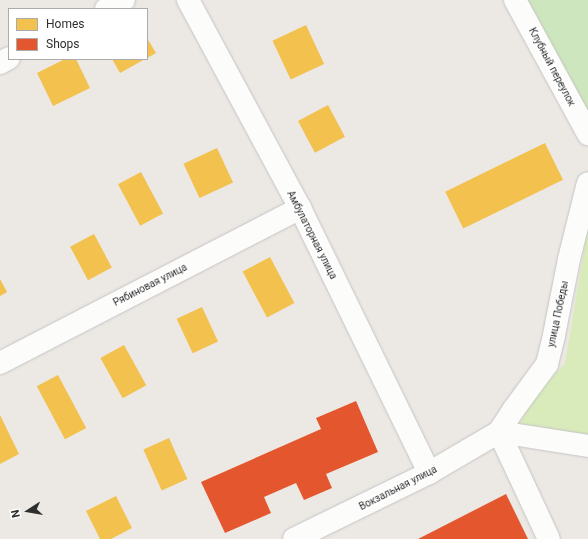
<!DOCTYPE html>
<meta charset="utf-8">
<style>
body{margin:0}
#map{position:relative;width:588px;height:539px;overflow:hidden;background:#ece8e4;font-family:Roboto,sans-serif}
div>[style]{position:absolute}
.green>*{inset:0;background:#cee6be}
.pitch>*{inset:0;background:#d9eabb}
.homes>*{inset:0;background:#f2c14e;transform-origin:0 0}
.shops>*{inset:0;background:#e4572e}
.roads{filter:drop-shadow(0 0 1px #c5c4c5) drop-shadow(0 0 1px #c5c4c5)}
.minor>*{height:22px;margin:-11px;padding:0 11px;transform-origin:11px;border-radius:11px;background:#fcfcfb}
.tertiary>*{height:22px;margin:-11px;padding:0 11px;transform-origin:11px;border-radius:11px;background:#fcfcfb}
span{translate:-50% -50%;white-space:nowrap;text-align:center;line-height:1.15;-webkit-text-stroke:4px #fff;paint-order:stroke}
.street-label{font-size:10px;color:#2e2e2e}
.legend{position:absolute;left:8px;top:8px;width:140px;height:52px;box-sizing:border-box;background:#fff;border:1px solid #ababab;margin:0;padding:5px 7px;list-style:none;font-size:12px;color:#2e2e2e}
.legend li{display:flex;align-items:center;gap:8px;height:20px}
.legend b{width:20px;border:1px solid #ababab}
.north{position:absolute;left:8px;top:491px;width:40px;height:40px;-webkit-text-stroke:3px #fff;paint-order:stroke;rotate:258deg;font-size:11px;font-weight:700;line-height:16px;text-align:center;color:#2e2e2e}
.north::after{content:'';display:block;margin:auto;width:14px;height:18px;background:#2e2e2e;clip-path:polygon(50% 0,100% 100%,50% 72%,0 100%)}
</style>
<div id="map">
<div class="green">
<i style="clip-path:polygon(522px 0,588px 0,588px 119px)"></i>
</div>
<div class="pitch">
<i style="clip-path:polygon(588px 226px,588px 440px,517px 428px,535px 397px,565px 363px)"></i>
</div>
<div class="homes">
<i style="left:306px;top:25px;width:43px;height:37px;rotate:65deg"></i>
<i style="clip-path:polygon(147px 38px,156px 53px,147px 58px)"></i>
<i style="clip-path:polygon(65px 59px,76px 59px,90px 88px,53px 106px,37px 73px)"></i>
<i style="clip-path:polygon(112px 59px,145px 59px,120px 73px)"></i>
<i style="left:328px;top:105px;width:36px;height:34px;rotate:62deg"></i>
<i style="left:545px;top:143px;width:41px;height:111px;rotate:64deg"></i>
<i style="left:217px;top:148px;width:38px;height:37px;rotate:65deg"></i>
<i style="left:141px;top:172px;width:47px;height:26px;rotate:62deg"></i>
<i style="left:94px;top:234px;width:38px;height:27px;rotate:62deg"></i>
<i style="left:270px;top:257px;width:52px;height:31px;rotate:62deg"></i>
<i style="clip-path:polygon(0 279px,7px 292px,0 296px)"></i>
<i style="left:202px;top:307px;width:38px;height:28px;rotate:65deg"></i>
<i style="left:124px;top:345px;width:46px;height:27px;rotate:61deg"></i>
<i style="left:58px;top:375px;width:60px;height:24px;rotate:62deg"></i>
<i style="clip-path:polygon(0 415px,19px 454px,0 464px)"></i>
<i style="left:169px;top:438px;width:45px;height:28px;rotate:66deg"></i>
<i style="clip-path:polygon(116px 496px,132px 528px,111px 539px,100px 539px,86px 511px)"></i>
</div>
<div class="shops">
<i style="clip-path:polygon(356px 401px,378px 452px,326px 474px,332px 488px,304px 500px,296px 483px,264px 497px,271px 513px,225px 533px,201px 482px,321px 429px,316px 418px)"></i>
<i style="clip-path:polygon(506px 494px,528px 539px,418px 539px)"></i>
</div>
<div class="roads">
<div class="minor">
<i style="left:188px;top:0;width:236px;rotate:61.7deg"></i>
<i style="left:300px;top:208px;width:295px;rotate:64deg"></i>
<i style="left:515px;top:0;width:153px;rotate:61.4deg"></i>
<i style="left:106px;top:9px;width:20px;rotate:-27deg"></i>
<i style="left:0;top:63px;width:10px;rotate:-29deg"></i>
<i style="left:0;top:363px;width:338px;rotate:-27.3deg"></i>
<i style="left:499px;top:432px;width:27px;rotate:-57deg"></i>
<i style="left:514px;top:409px;width:56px;rotate:-53.7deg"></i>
<i style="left:547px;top:364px;width:30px;rotate:-76deg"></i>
<i style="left:554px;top:335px;width:77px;rotate:-78.8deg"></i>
<i style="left:569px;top:259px;width:78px;rotate:-76deg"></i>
<i style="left:499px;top:432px;width:118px;rotate:65deg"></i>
<i style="left:499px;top:432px;width:90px;rotate:8.9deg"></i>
</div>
<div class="tertiary">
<i style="left:294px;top:539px;width:150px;rotate:-26.1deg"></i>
<i style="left:429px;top:473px;width:81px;rotate:-30.4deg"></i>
</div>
</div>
<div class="street-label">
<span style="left:552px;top:67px;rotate:62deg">Клубный переулок</span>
<span style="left:312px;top:235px;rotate:63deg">Амбулаторная улица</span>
<span style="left:150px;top:285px;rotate:-27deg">Рябиновая улица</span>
<span style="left:558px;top:314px;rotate:-78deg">улица Победы</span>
<span style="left:398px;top:488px;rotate:-27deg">Вокзальная улица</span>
</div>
<ul class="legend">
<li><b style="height:11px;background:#f2c14e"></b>Homes</li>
<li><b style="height:11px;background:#e4572e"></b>Shops</li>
</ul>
<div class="north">N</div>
</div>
